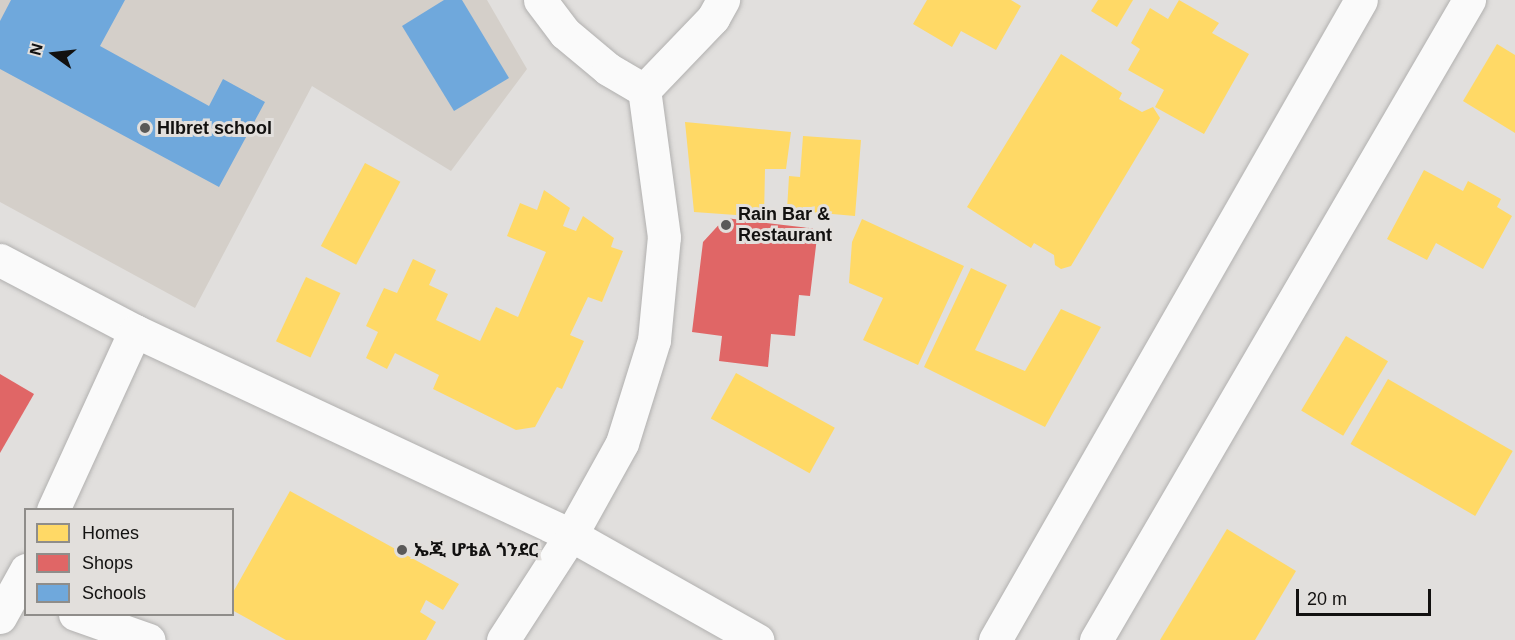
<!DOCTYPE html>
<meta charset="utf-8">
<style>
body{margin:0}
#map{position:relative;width:1515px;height:640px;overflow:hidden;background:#e1dfdd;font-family:Arial,"Noto Sans Ethiopic",sans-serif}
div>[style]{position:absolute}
.built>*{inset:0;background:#d4cfc9}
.homes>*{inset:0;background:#ffd966;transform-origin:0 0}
.shops>*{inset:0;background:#e06666}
.schools>*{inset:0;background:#6fa8dc}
.roads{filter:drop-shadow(0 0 2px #b1b0af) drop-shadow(0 0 2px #b1b0af)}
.minor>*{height:33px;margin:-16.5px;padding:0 16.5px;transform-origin:16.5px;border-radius:16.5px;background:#fafafa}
.dots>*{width:16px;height:16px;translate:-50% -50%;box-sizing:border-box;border:3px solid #e2dfdc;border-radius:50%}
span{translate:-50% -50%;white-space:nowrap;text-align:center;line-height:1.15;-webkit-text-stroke:6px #e2dfdc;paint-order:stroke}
.poi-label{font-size:18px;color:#121110;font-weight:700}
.left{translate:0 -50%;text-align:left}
.legend{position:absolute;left:24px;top:508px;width:210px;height:108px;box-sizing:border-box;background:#e2dfdc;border:2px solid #8f8d8a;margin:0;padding:8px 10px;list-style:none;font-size:18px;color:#121110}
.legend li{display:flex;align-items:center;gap:12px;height:30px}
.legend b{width:30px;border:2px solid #8f8d8a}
.north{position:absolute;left:24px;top:24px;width:60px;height:60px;-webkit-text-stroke:4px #e2dfdc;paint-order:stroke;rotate:285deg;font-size:16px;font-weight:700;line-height:24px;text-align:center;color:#121110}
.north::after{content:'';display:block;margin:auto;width:21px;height:27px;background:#121110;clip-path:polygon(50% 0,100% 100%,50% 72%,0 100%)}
.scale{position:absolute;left:1296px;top:589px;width:135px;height:27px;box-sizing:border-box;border:3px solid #121110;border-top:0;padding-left:8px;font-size:18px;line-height:21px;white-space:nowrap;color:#121110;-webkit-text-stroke:4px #e2dfdc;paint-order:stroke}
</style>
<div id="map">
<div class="built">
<i style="clip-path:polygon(0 0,487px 0,527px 69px,451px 171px,312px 86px,195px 308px,0 202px)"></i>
</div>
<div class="homes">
<i style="clip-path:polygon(927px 0,1011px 0,1021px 6px,996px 50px,961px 31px,952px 47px,913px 24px)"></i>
<i style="clip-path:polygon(1098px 0,1133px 0,1117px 27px,1091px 11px)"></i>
<i style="clip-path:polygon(1179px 0,1219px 23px,1212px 33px,1249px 54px,1204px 134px,1155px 107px,1164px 90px,1128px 70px,1140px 49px,1131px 43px,1150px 8px,1168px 19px)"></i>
<i style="clip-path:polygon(1497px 44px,1515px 55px,1515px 133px,1463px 101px)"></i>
<i style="clip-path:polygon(1061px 54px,1122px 93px,1119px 99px,1142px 112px,1153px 107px,1160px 118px,1071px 266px,1061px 269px,1055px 265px,1054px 255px,1034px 243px,1031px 248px,967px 207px)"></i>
<i style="clip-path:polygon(685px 122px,791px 132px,786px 169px,765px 169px,764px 217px,694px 212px)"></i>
<i style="clip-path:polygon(803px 136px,861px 140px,855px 216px,787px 210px,789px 176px,800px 177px)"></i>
<i style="left:365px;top:163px;width:40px;height:94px;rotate:28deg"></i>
<i style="clip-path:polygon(1424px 170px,1463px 191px,1468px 181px,1501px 199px,1497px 207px,1512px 216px,1483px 269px,1436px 243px,1427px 260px,1387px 239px)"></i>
<i style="clip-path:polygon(544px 190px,570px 208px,563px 226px,576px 231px,583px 216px,614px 238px,611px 247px,623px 251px,602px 302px,588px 297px,570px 335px,584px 341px,562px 389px,557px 387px,535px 427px,516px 430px,433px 389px,439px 375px,395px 353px,387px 369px,366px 358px,378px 332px,366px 326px,384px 288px,397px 293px,413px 259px,436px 270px,429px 285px,448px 294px,436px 320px,480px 341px,496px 307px,518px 317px,546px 252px,507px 236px,520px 203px,537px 210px)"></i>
<i style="clip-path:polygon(862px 219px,964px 266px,918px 365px,863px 340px,883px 298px,849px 283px,852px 242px)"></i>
<i style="clip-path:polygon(971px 268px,1007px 285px,975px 350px,1025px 371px,1061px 309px,1101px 327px,1045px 427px,924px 367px)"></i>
<i style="left:306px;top:277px;width:38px;height:71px;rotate:25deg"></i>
<i style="left:1346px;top:336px;width:49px;height:87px;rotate:31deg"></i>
<i style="left:736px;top:373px;width:113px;height:52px;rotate:29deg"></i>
<i style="left:1388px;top:379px;width:144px;height:75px;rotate:30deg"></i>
<i style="clip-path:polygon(290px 491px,459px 584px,443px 610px,426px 600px,420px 612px,436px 622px,426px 640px,286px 640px,232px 610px,232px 594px)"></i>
<i style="clip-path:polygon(1227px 529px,1296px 571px,1255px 640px,1160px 640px)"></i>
</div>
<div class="shops">
<i style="clip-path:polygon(725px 218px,818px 229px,810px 296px,799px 295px,795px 336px,771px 334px,768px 367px,719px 361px,722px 336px,692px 332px,703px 242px)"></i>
<i style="clip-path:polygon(0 374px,34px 394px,0 453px)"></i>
</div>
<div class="schools">
<i style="clip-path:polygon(11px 0,125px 0,100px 46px,209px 106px,223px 79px,265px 102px,219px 187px,0 69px,0 21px)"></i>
<i style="clip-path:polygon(444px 0,462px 0,509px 78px,454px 111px,402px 26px)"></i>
</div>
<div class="roads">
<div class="minor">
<i style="left:540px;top:0;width:41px;rotate:52.9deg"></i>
<i style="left:565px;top:33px;width:56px;rotate:39.9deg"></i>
<i style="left:608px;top:69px;width:42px;rotate:30.3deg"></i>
<i style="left:644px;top:90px;width:100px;rotate:-46.2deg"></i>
<i style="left:713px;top:18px;width:21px;rotate:-61deg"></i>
<i style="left:0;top:260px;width:153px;rotate:27.7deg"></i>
<i style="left:135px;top:331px;width:481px;rotate:25.1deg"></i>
<i style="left:571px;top:535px;width:214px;rotate:29.4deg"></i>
<i style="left:53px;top:510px;width:197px;rotate:-65.4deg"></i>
<i style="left:75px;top:614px;width:78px;rotate:19.4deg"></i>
<i style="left:0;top:617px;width:54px;rotate:-61deg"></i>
<i style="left:503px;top:640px;width:125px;rotate:-57.1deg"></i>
<i style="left:571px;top:535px;width:105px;rotate:-61deg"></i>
<i style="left:622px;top:443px;width:108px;rotate:-72.7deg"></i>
<i style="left:654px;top:340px;width:103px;rotate:-84.5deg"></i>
<i style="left:664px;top:237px;width:148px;rotate:-97.7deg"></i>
<i style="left:995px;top:640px;width:737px;rotate:-60.24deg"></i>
<i style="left:1096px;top:640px;width:741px;rotate:-59.77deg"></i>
</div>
</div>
<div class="dots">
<i style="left:145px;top:128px;background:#5a5958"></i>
<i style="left:726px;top:225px;background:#5a5958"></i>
<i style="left:402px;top:550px;background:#5a5958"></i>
</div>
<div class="poi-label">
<span class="left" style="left:157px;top:128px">HIbret school</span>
<span class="left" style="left:738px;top:225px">Rain Bar &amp;<br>Restaurant</span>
<span class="left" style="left:414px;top:550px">ኤጂ ሆቴል ጎንደር</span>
</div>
<ul class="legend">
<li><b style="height:16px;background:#ffd966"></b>Homes</li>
<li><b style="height:16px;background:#e06666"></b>Shops</li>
<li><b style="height:16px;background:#6fa8dc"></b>Schools</li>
</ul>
<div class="north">N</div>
<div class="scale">20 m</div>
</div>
